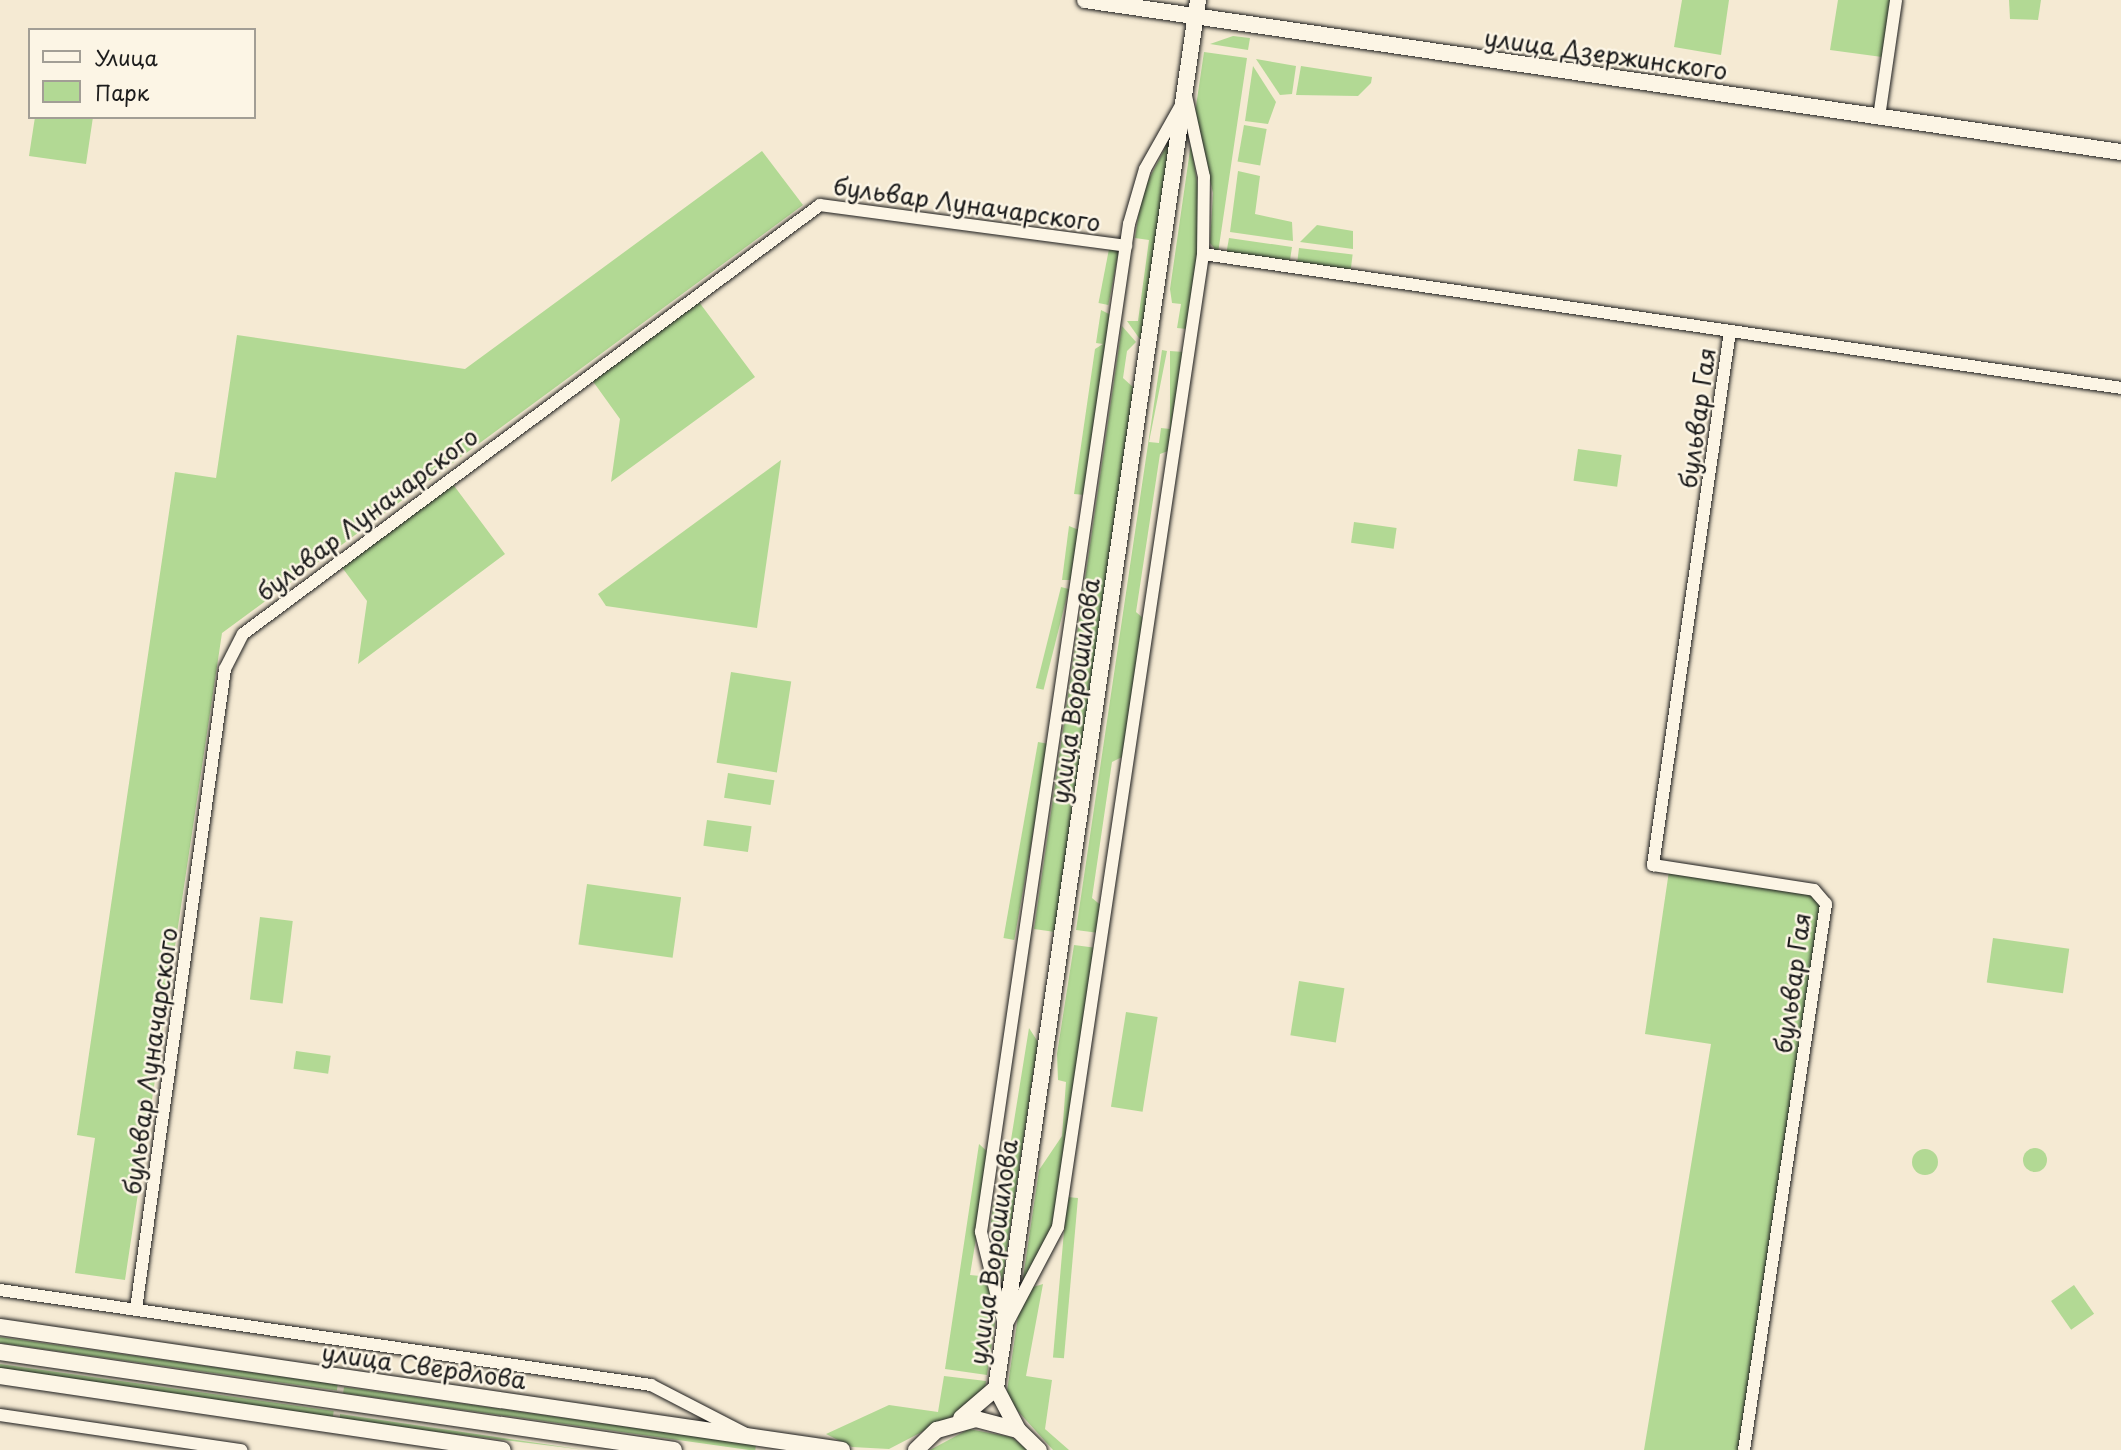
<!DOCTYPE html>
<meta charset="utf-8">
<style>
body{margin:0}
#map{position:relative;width:2121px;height:1450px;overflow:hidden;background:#f5ead3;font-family:"Playpen Sans",sans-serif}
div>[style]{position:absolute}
.green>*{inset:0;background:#b2d994;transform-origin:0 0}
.round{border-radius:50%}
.roads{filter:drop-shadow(0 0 2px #1c1c1c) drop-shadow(0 0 2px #1c1c1c)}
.minor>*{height:12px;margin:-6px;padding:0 6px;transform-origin:6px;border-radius:6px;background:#fcf5e5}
.secondary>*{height:16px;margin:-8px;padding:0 8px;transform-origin:8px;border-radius:8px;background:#fcf5e5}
span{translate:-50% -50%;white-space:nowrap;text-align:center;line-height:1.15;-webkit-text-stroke:5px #fcf5e5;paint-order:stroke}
.street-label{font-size:24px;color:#1c1c1c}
.legend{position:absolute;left:28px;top:28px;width:228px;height:91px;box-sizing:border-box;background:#fcf5e5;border:2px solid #a29e95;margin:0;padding:9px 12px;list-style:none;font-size:21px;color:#1c1c1c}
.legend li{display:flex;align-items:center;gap:14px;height:35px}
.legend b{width:35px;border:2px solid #a29e95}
</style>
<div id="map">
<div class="green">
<i style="clip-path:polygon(1682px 0,1729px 0,1721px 55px,1674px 47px)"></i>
<i style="clip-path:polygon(1838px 0,1891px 0,1882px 57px,1830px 50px)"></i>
<i style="clip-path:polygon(2009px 0,2041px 0,2038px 20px,2010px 19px)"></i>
<i style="clip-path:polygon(1233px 36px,1250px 38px,1248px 50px,1210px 44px)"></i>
<i style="clip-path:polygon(1204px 52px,1247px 58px,1218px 253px,1210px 243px,1213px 193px,1195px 113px)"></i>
<i style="clip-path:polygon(1256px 59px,1296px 66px,1292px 94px,1280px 95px)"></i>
<i style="clip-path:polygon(1253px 66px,1276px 102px,1268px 124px,1245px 121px)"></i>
<i style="clip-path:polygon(1301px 66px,1372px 77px,1371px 83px,1358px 96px,1296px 95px)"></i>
<i style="clip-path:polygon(35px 117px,93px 117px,86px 164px,29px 156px)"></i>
<i style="left:1244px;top:125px;width:23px;height:37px;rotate:10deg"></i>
<i style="clip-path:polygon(1170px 139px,1142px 338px,1139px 338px,1127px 321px,1138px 321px,1149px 240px,1135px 238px,1142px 192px)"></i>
<i style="clip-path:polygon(1191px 143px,1202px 215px,1187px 329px,1177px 328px,1181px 304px,1172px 303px,1170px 289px)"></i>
<i style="clip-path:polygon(762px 151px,803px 205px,222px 633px,125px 1280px,75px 1273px,95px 1138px,77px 1135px,175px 472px,216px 478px,237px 335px,465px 369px)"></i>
<i style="clip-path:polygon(1238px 171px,1260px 176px,1255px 214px,1292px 222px,1293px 241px,1230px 232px)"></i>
<i style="clip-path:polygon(1317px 225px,1353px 231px,1353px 249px,1300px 242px)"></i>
<i style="clip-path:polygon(1229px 238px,1292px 247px,1290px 260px,1226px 255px)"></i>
<i style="left:1299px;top:248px;width:54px;height:15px;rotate:7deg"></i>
<i style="left:1109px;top:249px;width:10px;height:55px;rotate:11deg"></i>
<i style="clip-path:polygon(699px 302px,755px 377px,611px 482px,620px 419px,592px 380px)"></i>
<i style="clip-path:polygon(1101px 310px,1111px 315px,1085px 495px,1074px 494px,1095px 349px,1103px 344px,1096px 343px)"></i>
<i style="clip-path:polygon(1122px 326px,1136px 342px,1127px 351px,1123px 378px,1134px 388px,1055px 932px,1034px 929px)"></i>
<i style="clip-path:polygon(1162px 350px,1167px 351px,1149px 442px,1159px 443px,1161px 428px,1170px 429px,1170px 351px,1184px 352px,1168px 451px,1160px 454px,1136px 612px,1144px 619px,1126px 755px,1112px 762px,1092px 898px,1103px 907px,1099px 933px,1076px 930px)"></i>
<i style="left:1578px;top:449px;width:44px;height:32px;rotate:8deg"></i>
<i style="clip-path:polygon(781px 460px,757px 628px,606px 606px,598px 594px)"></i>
<i style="clip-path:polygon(452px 483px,505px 554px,358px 664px,367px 601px,341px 566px)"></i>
<i style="left:1354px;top:522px;width:43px;height:21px;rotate:8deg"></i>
<i style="clip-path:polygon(1069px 526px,1079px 530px,1071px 580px,1062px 580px)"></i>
<i style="left:1061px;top:587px;width:8px;height:104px;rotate:14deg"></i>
<i style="left:731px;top:672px;width:61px;height:92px;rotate:9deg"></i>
<i style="left:1038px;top:742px;width:11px;height:199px;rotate:10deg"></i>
<i style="left:728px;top:773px;width:47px;height:25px;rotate:9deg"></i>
<i style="left:707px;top:820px;width:45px;height:26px;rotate:8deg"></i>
<i style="clip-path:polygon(1669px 871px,1821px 897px,1741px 1450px,1644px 1450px,1711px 1044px,1645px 1034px)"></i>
<i style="left:587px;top:884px;width:95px;height:61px;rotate:8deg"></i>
<i style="left:260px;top:917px;width:33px;height:83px;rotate:7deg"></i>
<i style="left:1993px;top:938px;width:77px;height:45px;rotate:8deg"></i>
<i style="clip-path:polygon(1074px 945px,1097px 948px,1055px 1221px,1022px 1285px,1039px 1170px,1062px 1136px,1066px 1082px,1058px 1080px,1057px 1054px)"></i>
<i style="left:1299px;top:981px;width:46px;height:55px;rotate:9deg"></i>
<i style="left:1126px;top:1012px;width:32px;height:96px;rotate:9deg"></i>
<i style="clip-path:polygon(1029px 1028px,1038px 1042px,1002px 1283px,991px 1222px,993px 1206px,1001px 1202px)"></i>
<i style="left:296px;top:1051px;width:35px;height:18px;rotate:8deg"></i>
<i style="clip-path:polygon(979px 1144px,990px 1154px,970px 1275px,991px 1277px,996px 1317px,987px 1375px,945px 1369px)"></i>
<i class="round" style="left:2023px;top:1148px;width:24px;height:24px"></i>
<i class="round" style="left:1912px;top:1149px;width:26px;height:26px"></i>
<i style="left:1067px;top:1197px;width:11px;height:161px;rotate:5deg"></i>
<i style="clip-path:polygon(1043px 1284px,1026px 1376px,1052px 1380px,1045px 1429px,1069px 1450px,1053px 1450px,1006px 1398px,1018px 1316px,1033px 1287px)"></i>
<i style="left:2074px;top:1285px;width:35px;height:28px;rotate:55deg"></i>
<i style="left:0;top:1337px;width:341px;height:6px;rotate:8deg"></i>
<i style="left:0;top:1364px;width:337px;height:6px;rotate:8deg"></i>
<i style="clip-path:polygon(944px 1376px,986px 1381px,985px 1390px,968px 1408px,889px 1449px,852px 1447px,826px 1434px,889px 1405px,938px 1412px)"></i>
<i style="left:344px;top:1387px;width:416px;height:6px;rotate:8deg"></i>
<i style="clip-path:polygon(340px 1414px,585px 1450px,340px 1420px)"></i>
<i style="clip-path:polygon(969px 1429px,1011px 1437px,1029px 1450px,930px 1450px)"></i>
</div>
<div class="roads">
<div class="minor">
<i style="left:1879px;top:117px;width:118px;rotate:-81.7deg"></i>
<i style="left:1203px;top:254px;width:928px;rotate:8.3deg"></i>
<i style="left:1730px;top:331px;width:540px;rotate:98.21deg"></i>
<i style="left:1653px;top:865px;width:163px;rotate:8.8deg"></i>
<i style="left:1814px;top:890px;width:18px;rotate:49deg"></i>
<i style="left:1826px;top:904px;width:552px;rotate:98.54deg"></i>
<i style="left:0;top:1290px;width:658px;rotate:8.3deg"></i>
<i style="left:651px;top:1385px;width:107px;rotate:27.3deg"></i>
<i style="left:136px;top:1309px;width:646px;rotate:-82.08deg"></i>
<i style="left:225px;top:669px;width:39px;rotate:-63deg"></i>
<i style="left:243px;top:634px;width:719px;rotate:-36.63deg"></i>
<i style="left:820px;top:205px;width:309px;rotate:7.6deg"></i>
<i style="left:1003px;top:1321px;width:92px;rotate:-103.9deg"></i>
<i style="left:981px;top:1232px;width:1019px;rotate:-81.65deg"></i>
<i style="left:1129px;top:224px;width:57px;rotate:-73.8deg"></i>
<i style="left:1145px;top:169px;width:73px;rotate:-60.6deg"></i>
<i style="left:1008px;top:1322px;width:107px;rotate:-62.2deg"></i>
<i style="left:1058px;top:1227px;width:984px;rotate:-81.52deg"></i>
<i style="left:1203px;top:254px;width:77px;rotate:-89.3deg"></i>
<i style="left:1204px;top:177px;width:83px;rotate:-102.5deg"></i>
<i style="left:0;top:1415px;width:244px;rotate:8.3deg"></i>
</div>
<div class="secondary">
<i style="left:1085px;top:0;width:1047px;rotate:8.35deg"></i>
<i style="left:0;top:1327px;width:851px;rotate:8.31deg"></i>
<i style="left:0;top:1352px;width:681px;rotate:8.27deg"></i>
<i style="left:0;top:1376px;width:508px;rotate:8.37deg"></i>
<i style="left:961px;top:1418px;width:46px;rotate:-40.6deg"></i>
<i style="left:1018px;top:1430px;width:47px;rotate:-117.6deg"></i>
<i style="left:996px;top:1388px;width:1403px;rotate:-81.72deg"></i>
<i style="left:916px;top:1450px;width:29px;rotate:-44deg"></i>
<i style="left:937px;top:1430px;width:41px;rotate:-15.8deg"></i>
<i style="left:976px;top:1419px;width:43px;rotate:14.7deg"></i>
<i style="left:1018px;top:1430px;width:29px;rotate:44deg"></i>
</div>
</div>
<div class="street-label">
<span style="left:1606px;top:54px;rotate:8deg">улица Дзержинского</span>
<span style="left:967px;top:204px;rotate:8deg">бульвар Луначарского</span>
<span style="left:1697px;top:418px;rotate:-82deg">бульвар Гая</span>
<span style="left:367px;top:514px;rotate:-37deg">бульвар Луначарского</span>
<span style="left:1075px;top:691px;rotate:-82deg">улица Ворошилова</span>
<span style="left:1792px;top:983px;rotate:-82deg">бульвар Гая</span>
<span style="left:150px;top:1061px;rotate:-82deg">бульвар Луначарского</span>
<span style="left:993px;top:1252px;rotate:-82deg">улица Ворошилова</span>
<span style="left:424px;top:1366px;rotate:8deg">улица Свердлова</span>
</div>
<ul class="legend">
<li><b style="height:9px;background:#fcf5e5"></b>Улица</li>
<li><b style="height:19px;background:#b2d994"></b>Парк</li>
</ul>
</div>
